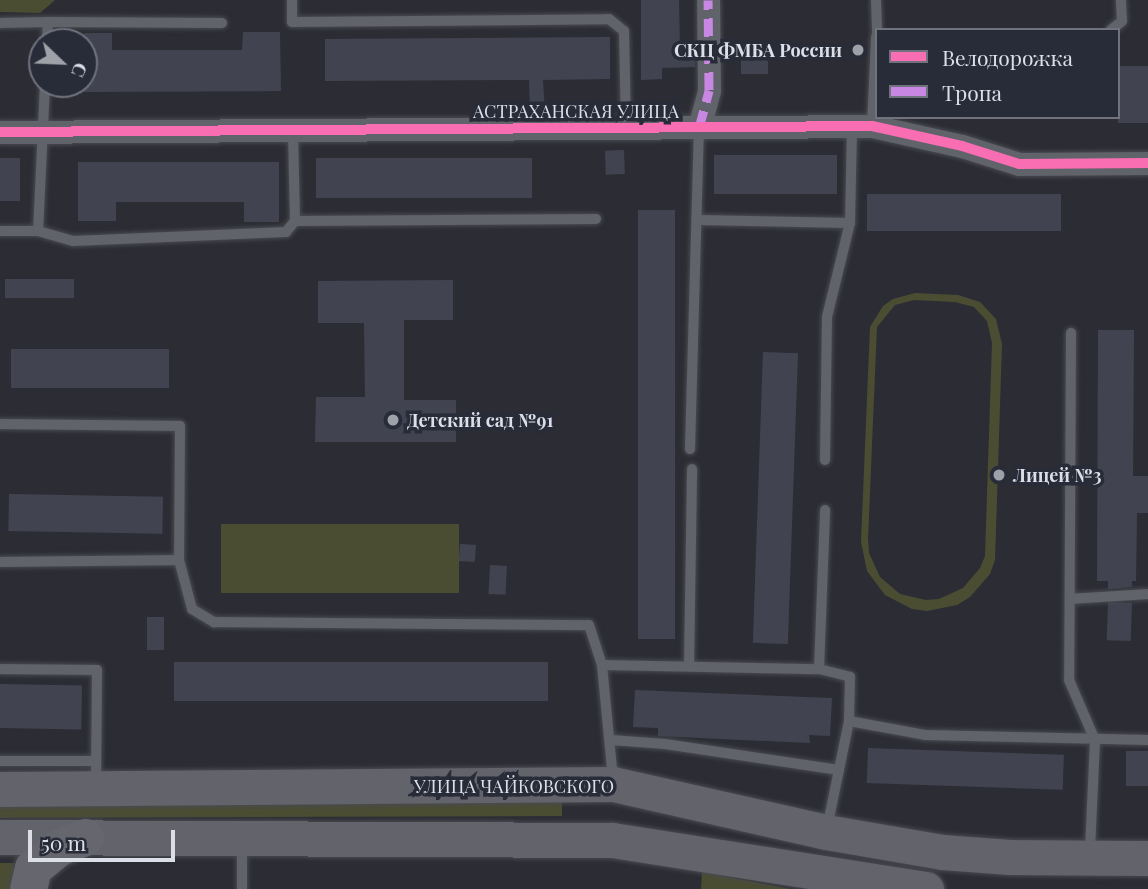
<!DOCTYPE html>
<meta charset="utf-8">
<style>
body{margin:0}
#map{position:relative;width:1148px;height:889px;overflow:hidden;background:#2c2d34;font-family:"Playfair Display",serif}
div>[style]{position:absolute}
.green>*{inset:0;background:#4b4d33;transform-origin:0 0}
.building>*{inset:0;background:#414450;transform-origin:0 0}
.roads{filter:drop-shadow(0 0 2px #494a50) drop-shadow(0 0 2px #494a50)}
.service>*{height:10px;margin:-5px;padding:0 5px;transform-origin:5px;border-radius:5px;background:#61636a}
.minor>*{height:23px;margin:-11.5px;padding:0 11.5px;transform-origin:11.5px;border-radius:11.5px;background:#61636a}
.primary>*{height:35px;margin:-17.5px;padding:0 17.5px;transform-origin:17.5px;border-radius:17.5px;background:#62636b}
.trunk>*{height:37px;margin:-18.5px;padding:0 18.5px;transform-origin:18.5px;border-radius:18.5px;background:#65666e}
.quiet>*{height:9px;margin-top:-4.5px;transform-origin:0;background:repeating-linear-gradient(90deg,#c787e3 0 18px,transparent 0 27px)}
.cycleway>*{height:10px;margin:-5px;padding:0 5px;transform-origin:5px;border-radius:5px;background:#f96db3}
.dots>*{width:19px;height:19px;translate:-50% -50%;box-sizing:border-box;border:4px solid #282b38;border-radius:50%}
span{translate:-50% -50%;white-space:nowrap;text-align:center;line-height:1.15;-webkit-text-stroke:7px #282b38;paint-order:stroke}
.poi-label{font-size:18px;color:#dddfe8;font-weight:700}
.right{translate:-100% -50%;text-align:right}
.left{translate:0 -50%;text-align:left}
.street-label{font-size:18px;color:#dddfe8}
.legend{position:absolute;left:875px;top:28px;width:245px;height:91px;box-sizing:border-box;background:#282b38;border:2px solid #70737e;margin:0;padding:9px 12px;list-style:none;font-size:21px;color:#dddfe8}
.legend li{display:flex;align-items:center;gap:14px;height:35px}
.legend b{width:35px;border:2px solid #70737e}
.north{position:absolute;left:28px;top:28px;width:70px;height:70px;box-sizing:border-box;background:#282b38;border:2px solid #70737e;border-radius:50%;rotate:113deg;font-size:19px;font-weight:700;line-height:28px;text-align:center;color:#dddfe8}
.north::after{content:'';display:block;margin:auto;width:24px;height:32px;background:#9fa1a9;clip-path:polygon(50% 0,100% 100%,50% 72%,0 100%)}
.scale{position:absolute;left:28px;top:830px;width:147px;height:32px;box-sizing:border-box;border:4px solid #dddfe8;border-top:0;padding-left:9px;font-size:21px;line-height:24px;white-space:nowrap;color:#dddfe8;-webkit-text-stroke:5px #282b38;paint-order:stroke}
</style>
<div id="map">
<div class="green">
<i style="clip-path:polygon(0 0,55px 0,40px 13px,0 12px)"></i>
<i style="clip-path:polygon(evenodd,915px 293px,958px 295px,980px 302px,996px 319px,1002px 344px,995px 560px,990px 574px,970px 597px,957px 605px,927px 611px,912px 609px,885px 595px,867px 571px,861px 542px,870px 327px,883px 306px,893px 299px,915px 293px,914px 300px,955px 302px,974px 307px,987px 321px,992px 343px,985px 556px,980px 568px,963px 588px,939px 599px,926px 600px,900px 594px,880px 577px,869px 553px,868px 539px,877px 327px,895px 305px,914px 300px)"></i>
<i style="left:221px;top:524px;width:238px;height:69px"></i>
<i style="clip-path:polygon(562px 794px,562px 816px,0 818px,0 804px)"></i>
<i style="left:0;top:863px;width:14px;height:26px"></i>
<i style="clip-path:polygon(702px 872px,790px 889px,701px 889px)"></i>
</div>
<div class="building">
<i style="clip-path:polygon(641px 0,679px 0,680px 50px,695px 50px,695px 67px,662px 68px,662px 79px,641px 80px)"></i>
<i style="clip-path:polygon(243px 32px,280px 32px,281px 91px,84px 92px,84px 33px,112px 33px,112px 50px,242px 50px)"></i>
<i style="clip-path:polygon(610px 37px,610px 79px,543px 80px,545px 114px,530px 114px,529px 80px,325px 81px,325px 39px)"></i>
<i style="left:741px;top:46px;width:27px;height:28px"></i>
<i style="left:1118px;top:66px;width:30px;height:57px"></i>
<i style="left:624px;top:150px;width:24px;height:19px;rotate:88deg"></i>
<i style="left:714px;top:155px;width:123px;height:39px"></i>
<i style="left:0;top:158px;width:20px;height:43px"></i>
<i style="left:532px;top:158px;width:40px;height:216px;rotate:90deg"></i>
<i style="clip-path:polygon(78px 162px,279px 162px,279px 222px,244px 222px,244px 202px,116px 202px,116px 221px,78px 221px)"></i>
<i style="left:867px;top:194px;width:194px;height:37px"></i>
<i style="left:638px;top:210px;width:37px;height:429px"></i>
<i style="left:5px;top:279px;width:69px;height:19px"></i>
<i style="clip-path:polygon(453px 280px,453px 320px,404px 320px,404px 400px,456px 400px,456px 442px,315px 442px,316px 397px,365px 397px,364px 323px,318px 323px,318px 281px)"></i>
<i style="clip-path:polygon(1098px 330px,1134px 330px,1133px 476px,1148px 476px,1148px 513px,1137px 513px,1136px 581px,1132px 581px,1132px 587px,1108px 589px,1108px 581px,1097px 581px)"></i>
<i style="left:11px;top:349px;width:158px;height:39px"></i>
<i style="left:763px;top:352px;width:35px;height:291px;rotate:2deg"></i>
<i style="left:9px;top:494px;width:154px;height:37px;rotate:1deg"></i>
<i style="left:460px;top:544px;width:16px;height:17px;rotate:4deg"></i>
<i style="left:490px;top:565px;width:17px;height:29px;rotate:3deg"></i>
<i style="left:1132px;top:603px;width:38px;height:24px;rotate:92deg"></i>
<i style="left:147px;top:617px;width:17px;height:33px"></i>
<i style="left:174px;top:662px;width:374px;height:39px"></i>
<i style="left:0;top:684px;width:82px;height:44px;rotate:1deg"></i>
<i style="clip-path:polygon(635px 690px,832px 698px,830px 736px,809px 735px,810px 743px,658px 736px,658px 728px,633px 727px)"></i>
<i style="left:868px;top:748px;width:196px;height:35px;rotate:2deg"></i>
<i style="left:1126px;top:751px;width:22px;height:35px"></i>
</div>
<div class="roads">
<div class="service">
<i style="left:292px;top:0;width:22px;rotate:90deg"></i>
<i style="left:292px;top:22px;width:317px;rotate:-0.5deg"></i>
<i style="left:609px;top:19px;width:19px;rotate:39deg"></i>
<i style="left:624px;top:31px;width:96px;rotate:88.8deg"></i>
<i style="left:876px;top:0;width:37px;rotate:88deg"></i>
<i style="left:48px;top:22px;width:174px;rotate:0.3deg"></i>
<i style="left:0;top:23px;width:48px;rotate:-1.2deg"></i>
<i style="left:48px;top:22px;width:20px;rotate:93deg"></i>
<i style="left:1111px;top:30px;width:14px;rotate:-39deg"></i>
<i style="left:1122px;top:21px;width:21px;rotate:-93deg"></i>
<i style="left:45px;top:84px;width:147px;rotate:92.7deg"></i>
<i style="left:38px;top:231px;width:36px;rotate:16deg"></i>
<i style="left:73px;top:241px;width:213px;rotate:-2.4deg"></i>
<i style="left:286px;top:232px;width:14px;rotate:-51deg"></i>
<i style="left:872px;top:126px;width:89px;rotate:-87.4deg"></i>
<i style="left:293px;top:132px;width:89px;rotate:88.7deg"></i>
<i style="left:295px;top:221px;width:301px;rotate:-0.4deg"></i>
<i style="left:698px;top:220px;width:152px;rotate:1.1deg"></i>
<i style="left:0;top:231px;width:38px"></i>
<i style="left:1071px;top:333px;width:347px;rotate:90.3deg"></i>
<i style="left:1069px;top:680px;width:65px;rotate:66.6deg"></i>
<i style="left:1095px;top:740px;width:112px;rotate:92.6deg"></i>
<i style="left:0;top:424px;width:180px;rotate:0.6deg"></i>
<i style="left:180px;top:426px;width:134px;rotate:90.4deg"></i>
<i style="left:179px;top:560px;width:51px;rotate:75.1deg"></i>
<i style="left:192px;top:609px;width:26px;rotate:31deg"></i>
<i style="left:214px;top:622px;width:375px;rotate:0.5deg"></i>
<i style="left:589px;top:625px;width:42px;rotate:72deg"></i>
<i style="left:602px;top:665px;width:115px;rotate:84.5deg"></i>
<i style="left:690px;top:449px;width:321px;rotate:-88.4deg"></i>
<i style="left:825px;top:460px;width:143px;rotate:-89.2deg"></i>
<i style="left:827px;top:317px;width:97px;rotate:-76.3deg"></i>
<i style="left:850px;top:223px;width:97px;rotate:-88.8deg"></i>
<i style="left:0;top:562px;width:179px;rotate:-0.6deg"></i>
<i style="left:1070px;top:599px;width:78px;rotate:-3.7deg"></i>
<i style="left:602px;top:665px;width:217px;rotate:1.1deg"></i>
<i style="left:819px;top:669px;width:32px;rotate:14deg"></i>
<i style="left:850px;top:677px;width:44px;rotate:91.3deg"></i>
<i style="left:849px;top:721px;width:109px;rotate:101.6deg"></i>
<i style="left:689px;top:666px;width:197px;rotate:-89.1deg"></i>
<i style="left:0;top:669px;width:97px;rotate:0.6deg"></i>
<i style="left:97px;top:670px;width:113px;rotate:90.5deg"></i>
<i style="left:819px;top:669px;width:159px;rotate:-87.8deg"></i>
<i style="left:849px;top:721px;width:77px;rotate:10.4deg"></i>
<i style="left:925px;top:735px;width:223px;rotate:1.3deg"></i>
<i style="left:611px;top:740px;width:54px;rotate:4.2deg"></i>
<i style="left:665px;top:744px;width:176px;rotate:8.5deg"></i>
<i style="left:0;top:761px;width:96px"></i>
<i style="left:242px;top:841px;width:48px;rotate:90deg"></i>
</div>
<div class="minor">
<i style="left:699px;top:128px;width:39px;rotate:-75deg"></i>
<i style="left:709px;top:90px;width:90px;rotate:-90.6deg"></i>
<i style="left:0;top:132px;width:872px;rotate:-0.39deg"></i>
<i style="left:872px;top:126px;width:92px;rotate:12.5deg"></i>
<i style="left:962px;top:146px;width:60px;rotate:17.5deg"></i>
<i style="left:1019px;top:164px;width:129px;rotate:-0.4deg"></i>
</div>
<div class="primary">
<i style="left:0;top:789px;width:613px;rotate:-0.47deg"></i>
<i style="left:613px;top:784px;width:218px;rotate:12.7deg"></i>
<i style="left:826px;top:832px;width:118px;rotate:9.8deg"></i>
<i style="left:942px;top:852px;width:68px;rotate:4.2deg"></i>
<i style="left:1010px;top:857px;width:138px;rotate:0.4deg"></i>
<i style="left:0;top:837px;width:612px;rotate:0.28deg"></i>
<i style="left:612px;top:840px;width:318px;rotate:8.9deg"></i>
</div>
<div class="trunk">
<i style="left:28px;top:889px;width:22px;rotate:-77deg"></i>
<i style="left:33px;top:868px;width:33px;rotate:-39deg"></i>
<i style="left:59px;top:847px;width:28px;rotate:-21deg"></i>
</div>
</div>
<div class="quiet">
<i style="left:699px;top:128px;width:39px;rotate:-75deg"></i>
<i style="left:709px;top:90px;width:90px;rotate:-90.6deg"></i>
</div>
<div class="cycleway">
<i style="left:0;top:132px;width:872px;rotate:-0.39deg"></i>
<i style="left:872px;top:126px;width:92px;rotate:12.5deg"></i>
<i style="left:962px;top:146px;width:60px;rotate:17.5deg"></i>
<i style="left:1019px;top:164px;width:129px;rotate:-0.4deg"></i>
</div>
<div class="dots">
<i style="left:858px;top:50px;background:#9fa1a9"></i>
<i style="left:393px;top:420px;background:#9fa1a9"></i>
<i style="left:999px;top:475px;background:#9fa1a9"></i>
</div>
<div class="poi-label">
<span class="right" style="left:842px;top:50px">СКЦ ФМБА России</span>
<span class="left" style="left:407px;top:420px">Детский сад №91</span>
<span class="left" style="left:1013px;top:475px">Лицей №3</span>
</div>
<div class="street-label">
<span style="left:576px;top:111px">АСТРАХАНСКАЯ УЛИЦА</span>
<span style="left:514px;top:786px">УЛИЦА ЧАЙКОВСКОГО</span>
</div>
<ul class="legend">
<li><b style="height:9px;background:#f96db3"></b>Велодорожка</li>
<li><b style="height:9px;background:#c787e3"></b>Тропа</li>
</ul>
<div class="north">С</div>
<div class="scale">50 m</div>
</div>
